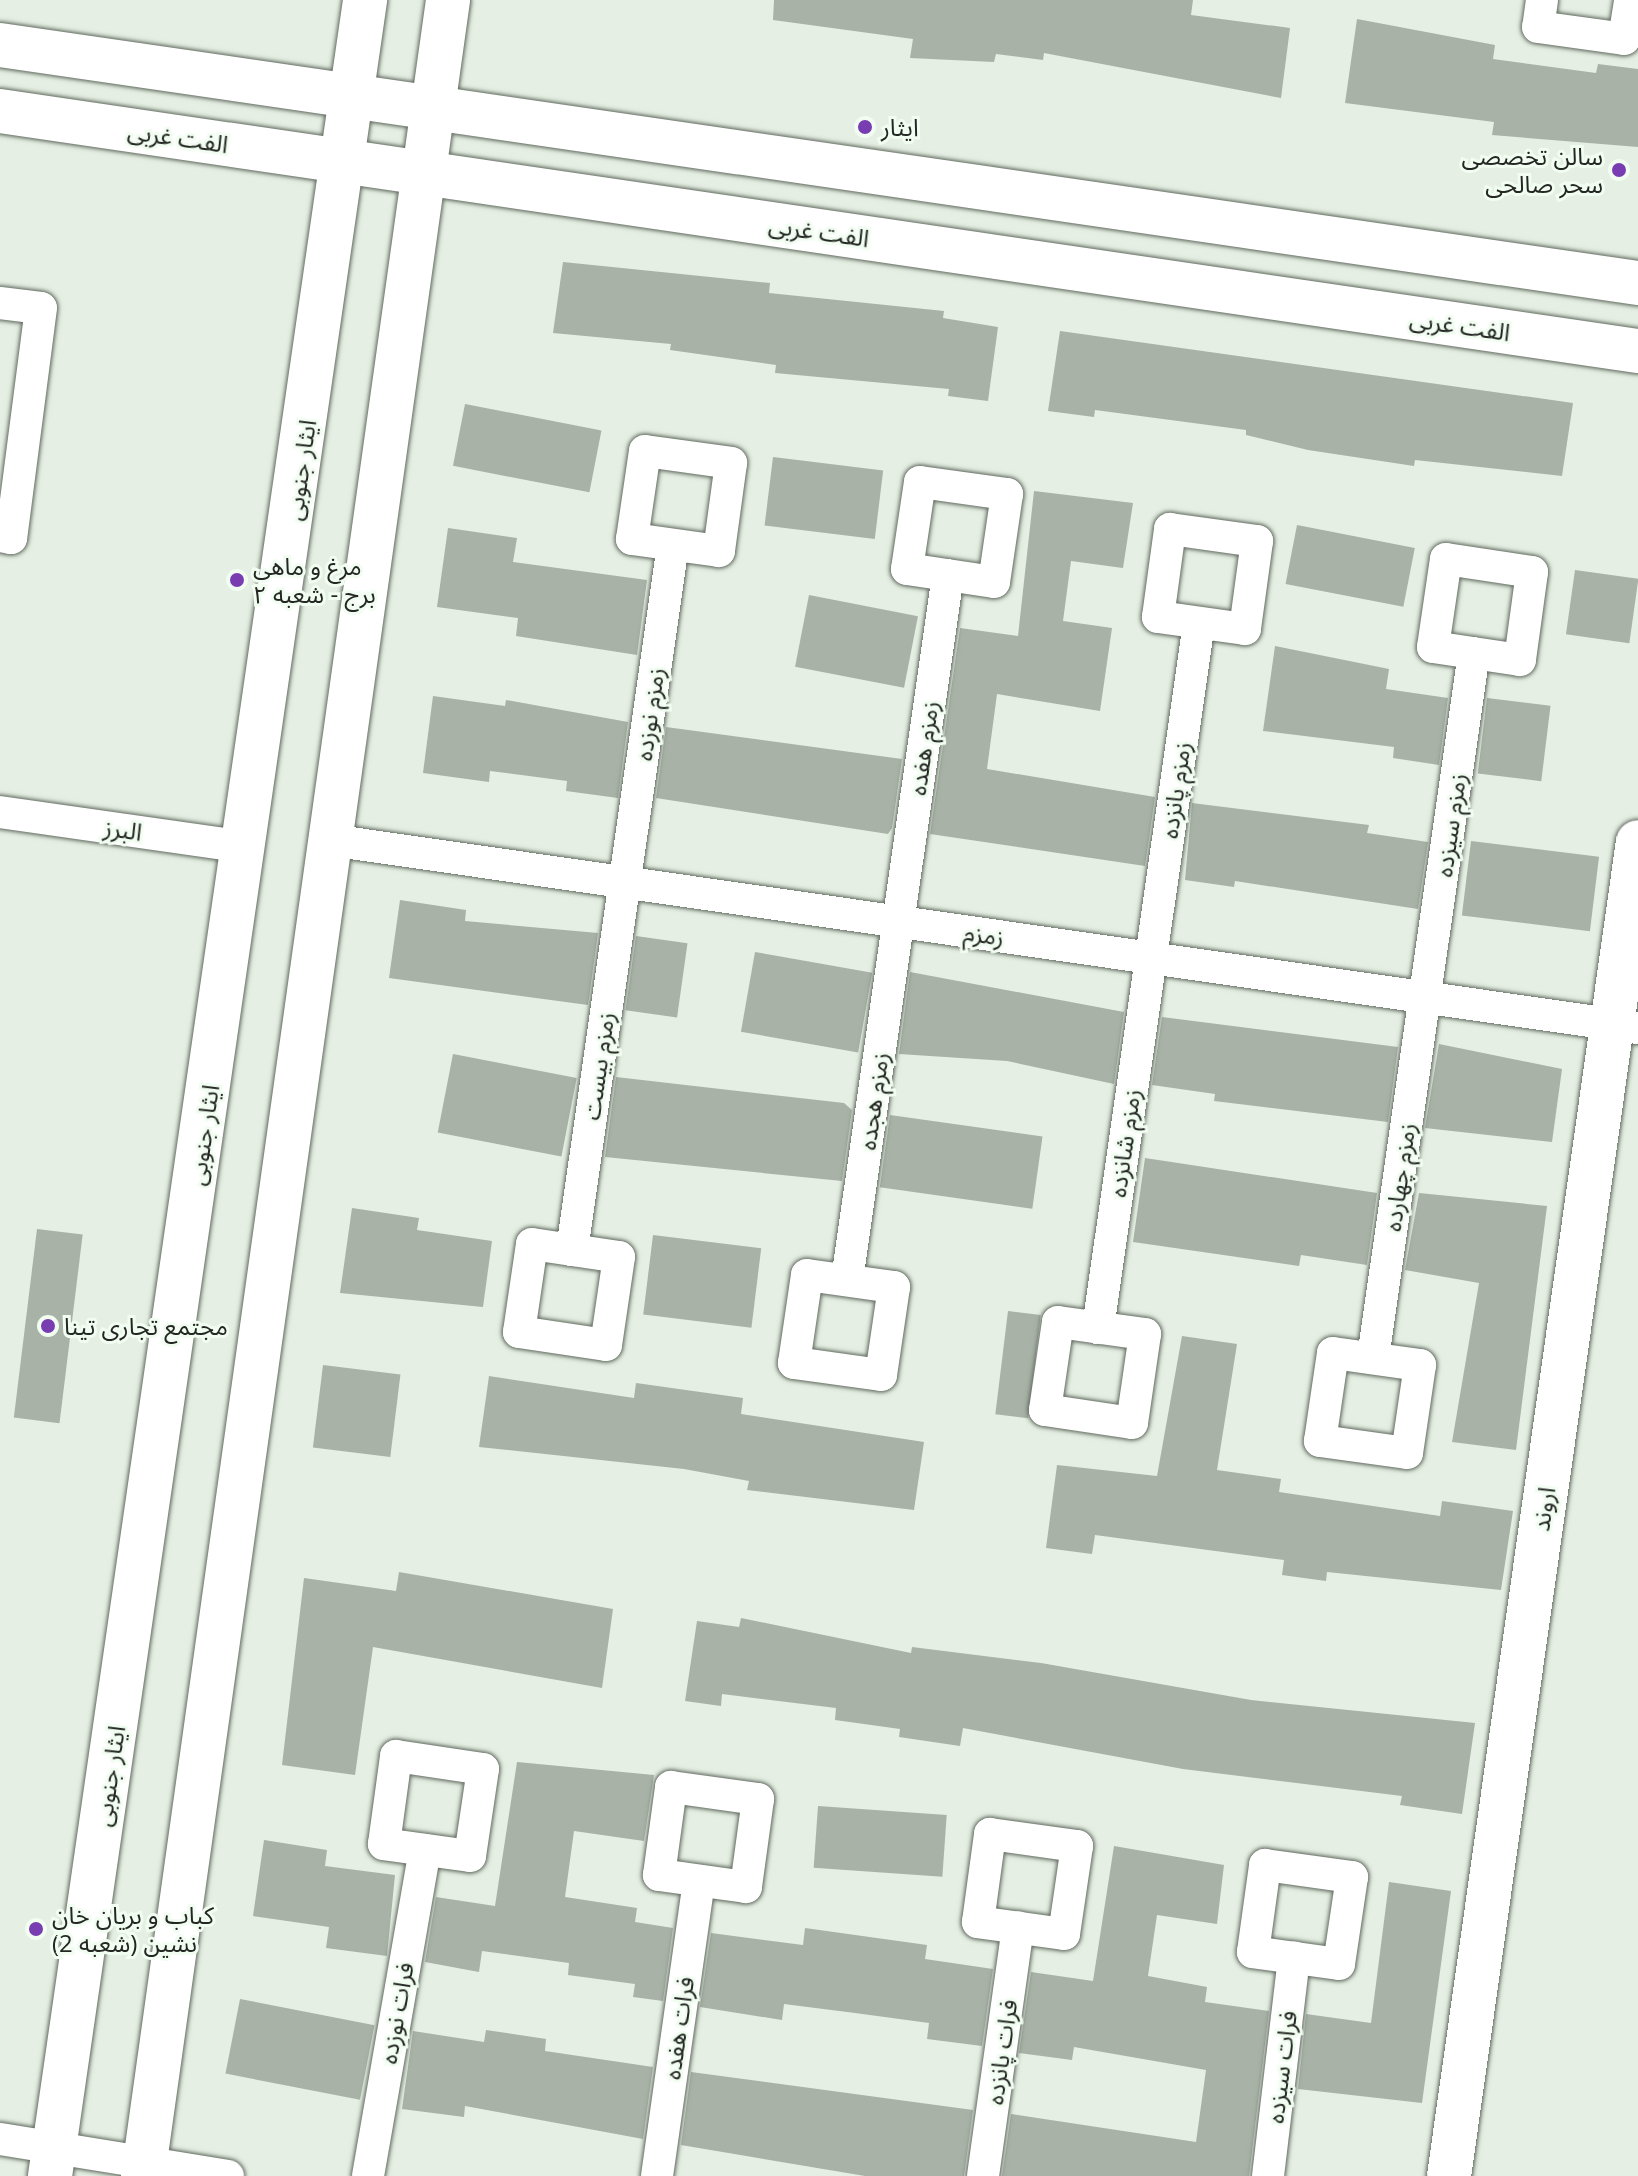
<!DOCTYPE html>
<meta charset="utf-8">
<style>
body{margin:0}
#map{position:relative;width:1638px;height:2176px;overflow:hidden;background:#e5efe3;font-family:"Open Sans","Noto Sans Arabic",sans-serif}
div>[style]{position:absolute}
.building>*{inset:0;background:#a8b2a7;transform-origin:0 0}
.roads{filter:drop-shadow(0 0 2px #616a5f) drop-shadow(0 0 2px #616a5f)}
.street>*{height:32px;margin:-16px;padding:0 16px;transform-origin:16px;border-radius:16px;background:#fff}
.secondary>*{height:44px;margin:-22px;padding:0 22px;transform-origin:22px;border-radius:22px;background:#fff}
.dots>*{width:22px;height:22px;translate:-50% -50%;box-sizing:border-box;border:4px solid #f2fdf1;border-radius:50%}
span{translate:-50% -50%;white-space:nowrap;text-align:center;line-height:1.15;-webkit-text-stroke:6px #f2fdf1;paint-order:stroke}
.poi-label{font-size:24px;color:#232622}
.left{translate:0 -50%;text-align:left}
.right{translate:-100% -50%;text-align:right}
.street-label{font-size:24px;color:#232622}
</style>
<div id="map">
<div class="building">
<i style="clip-path:polygon(774px 0,1193px 0,1191px 15px,1290px 28px,1281px 98px,1044px 53px,1043px 60px,996px 54px,994px 62px,910px 58px,913px 39px,773px 20px)"></i>
<i style="clip-path:polygon(1357px 19px,1495px 45px,1493px 59px,1596px 73px,1598px 64px,1638px 69px,1638px 147px,1492px 135px,1494px 122px,1345px 103px)"></i>
<i style="clip-path:polygon(563px 262px,770px 283px,769px 293px,944px 311px,943px 318px,998px 327px,988px 401px,948px 396px,949px 389px,775px 373px,776px 365px,670px 350px,671px 344px,553px 333px)"></i>
<i style="clip-path:polygon(1060px 331px,1573px 403px,1562px 476px,1415px 460px,1414px 466px,1308px 450px,1246px 435px,1246px 430px,1095px 410px,1094px 417px,1048px 411px)"></i>
<i style="left:465px;top:404px;width:139px;height:63px;rotate:11deg"></i>
<i style="left:773px;top:457px;width:111px;height:69px;rotate:7deg"></i>
<i style="clip-path:polygon(1034px 491px,1133px 503px,1123px 568px,1071px 561px,1063px 621px,1112px 628px,1100px 711px,997px 694px,987px 769px,1155px 797px,1145px 866px,930px 834px,960px 628px,1018px 636px)"></i>
<i style="left:1297px;top:525px;width:120px;height:60px;rotate:11deg"></i>
<i style="clip-path:polygon(448px 528px,517px 538px,513px 562px,647px 580px,637px 655px,516px 636px,518px 618px,437px 607px)"></i>
<i style="left:1575px;top:570px;width:64px;height:65px;rotate:8deg"></i>
<i style="left:809px;top:595px;width:111px;height:73px;rotate:11deg"></i>
<i style="clip-path:polygon(1275px 646px,1389px 669px,1386px 689px,1448px 698px,1439px 765px,1393px 758px,1394px 747px,1263px 731px)"></i>
<i style="clip-path:polygon(433px 696px,505px 706px,506px 700px,628px 722px,618px 798px,566px 791px,567px 781px,490px 771px,489px 782px,423px 773px)"></i>
<i style="left:1487px;top:698px;width:64px;height:76px;rotate:7deg"></i>
<i style="clip-path:polygon(666px 727px,902px 759px,892px 828px,888px 834px,656px 798px)"></i>
<i style="clip-path:polygon(1192px 803px,1369px 825px,1367px 833px,1428px 842px,1418px 909px,1235px 881px,1234px 887px,1185px 880px)"></i>
<i style="left:1471px;top:841px;width:129px;height:75px;rotate:7deg"></i>
<i style="clip-path:polygon(400px 900px,466px 910px,465px 921px,598px 933px,588px 1005px,389px 978px)"></i>
<i style="left:636px;top:936px;width:52px;height:75px;rotate:8deg"></i>
<i style="left:755px;top:952px;width:119px;height:81px;rotate:10deg"></i>
<i style="clip-path:polygon(910px 972px,1124px 1012px,1114px 1084px,1007px 1061px,899px 1054px)"></i>
<i style="clip-path:polygon(1162px 1017px,1398px 1047px,1388px 1122px,1214px 1101px,1215px 1094px,1152px 1085px)"></i>
<i style="clip-path:polygon(1439px 1044px,1562px 1069px,1552px 1142px,1425px 1128px)"></i>
<i style="left:453px;top:1054px;width:126px;height:80px;rotate:11deg"></i>
<i style="clip-path:polygon(616px 1077px,844px 1103px,852px 1110px,842px 1181px,605px 1157px)"></i>
<i style="left:890px;top:1115px;width:154px;height:73px;rotate:8deg"></i>
<i style="clip-path:polygon(1145px 1158px,1377px 1193px,1367px 1265px,1301px 1255px,1299px 1266px,1133px 1242px)"></i>
<i style="clip-path:polygon(1419px 1193px,1547px 1206px,1516px 1450px,1452px 1442px,1479px 1283px,1405px 1270px)"></i>
<i style="clip-path:polygon(352px 1208px,419px 1218px,417px 1230px,492px 1241px,483px 1307px,340px 1293px)"></i>
<i style="left:37px;top:1229px;width:46px;height:190px;rotate:7deg"></i>
<i style="left:653px;top:1235px;width:109px;height:80px;rotate:7deg"></i>
<i style="left:1008px;top:1311px;width:33px;height:104px;rotate:7deg"></i>
<i style="clip-path:polygon(1182px 1336px,1237px 1344px,1217px 1470px,1281px 1479px,1279px 1492px,1440px 1516px,1442px 1501px,1513px 1511px,1501px 1590px,1327px 1572px,1326px 1581px,1282px 1575px,1284px 1560px,1095px 1535px,1092px 1554px,1046px 1548px,1057px 1465px,1157px 1476px)"></i>
<i style="left:323px;top:1365px;width:78px;height:83px;rotate:7deg"></i>
<i style="clip-path:polygon(489px 1376px,634px 1398px,636px 1383px,743px 1398px,741px 1414px,924px 1442px,914px 1510px,747px 1490px,749px 1481px,684px 1469px,479px 1447px)"></i>
<i style="clip-path:polygon(399px 1572px,613px 1609px,602px 1688px,373px 1647px,355px 1775px,282px 1765px,304px 1578px,396px 1591px)"></i>
<i style="clip-path:polygon(741px 1618px,911px 1653px,912px 1647px,1041px 1663px,1251px 1700px,1475px 1723px,1462px 1814px,1400px 1805px,1402px 1796px,1183px 1769px,963px 1728px,960px 1746px,899px 1737px,900px 1729px,835px 1720px,836px 1708px,722px 1694px,721px 1706px,685px 1701px,697px 1621px,739px 1627px)"></i>
<i style="clip-path:polygon(517px 1762px,654px 1775px,644px 1841px,574px 1831px,565px 1897px,637px 1908px,635px 1922px,673px 1928px,663px 2001px,633px 1997px,635px 1984px,568px 1975px,569px 1963px,482px 1951px,479px 1972px,425px 1962px,436px 1897px,495px 1906px)"></i>
<i style="left:818px;top:1806px;width:129px;height:62px;rotate:4deg"></i>
<i style="clip-path:polygon(264px 1840px,327px 1850px,325px 1866px,395px 1875px,387px 1956px,326px 1948px,329px 1927px,253px 1916px)"></i>
<i style="clip-path:polygon(1114px 1846px,1224px 1865px,1217px 1924px,1157px 1915px,1148px 1976px,1207px 1987px,1205px 2002px,1269px 2011px,1249px 2176px,1002px 2176px,1011px 2114px,1196px 2142px,1206px 2070px,1074px 2047px,1072px 2060px,1019px 2053px,1031px 1972px,1093px 1981px)"></i>
<i style="clip-path:polygon(1389px 1882px,1451px 1891px,1422px 2103px,1298px 2089px,1306px 2014px,1371px 2023px)"></i>
<i style="clip-path:polygon(805px 1928px,927px 1945px,925px 1959px,993px 1969px,982px 2046px,927px 2039px,929px 2023px,855px 2013px,784px 2004px,782px 2020px,700px 2007px,711px 1933px,803px 1945px)"></i>
<i style="left:240px;top:1999px;width:137px;height:76px;rotate:11deg"></i>
<i style="clip-path:polygon(486px 2030px,546px 2039px,545px 2051px,653px 2067px,643px 2139px,465px 2106px,464px 2117px,402px 2109px,413px 2031px,484px 2042px)"></i>
<i style="clip-path:polygon(691px 2072px,973px 2110px,964px 2176px,865px 2176px,681px 2145px)"></i>
</div>
<div class="roads">
<div class="street">
<i style="left:1542px;top:0;width:27px;rotate:98deg"></i>
<i style="left:1538px;top:27px;width:87px;rotate:7.9deg"></i>
<i style="left:1624px;top:39px;width:39px;rotate:-81deg"></i>
<i style="left:0;top:303px;width:41px;rotate:7deg"></i>
<i style="left:41px;top:308px;width:232px;rotate:97.4deg"></i>
<i style="left:11px;top:538px;width:11px;rotate:-170deg"></i>
<i style="left:645px;top:451px;width:87px;rotate:7.9deg"></i>
<i style="left:731px;top:463px;width:89px;rotate:97.8deg"></i>
<i style="left:719px;top:551px;width:88px;rotate:-172.1deg"></i>
<i style="left:632px;top:539px;width:89px;rotate:-81.6deg"></i>
<i style="left:920px;top:482px;width:88px;rotate:7.9deg"></i>
<i style="left:1007px;top:494px;width:89px;rotate:98.4deg"></i>
<i style="left:994px;top:582px;width:88px;rotate:-171.5deg"></i>
<i style="left:907px;top:569px;width:88px;rotate:-81.5deg"></i>
<i style="left:1170px;top:529px;width:88px;rotate:7.9deg"></i>
<i style="left:1257px;top:541px;width:89px;rotate:97.8deg"></i>
<i style="left:1245px;top:629px;width:88px;rotate:-172.1deg"></i>
<i style="left:1158px;top:617px;width:89px;rotate:-82.2deg"></i>
<i style="left:1446px;top:559px;width:87px;rotate:8.6deg"></i>
<i style="left:1532px;top:572px;width:89px;rotate:97.8deg"></i>
<i style="left:1520px;top:660px;width:88px;rotate:-171.5deg"></i>
<i style="left:1433px;top:647px;width:89px;rotate:-81.6deg"></i>
<i style="left:0;top:812px;width:247px;rotate:8.1deg"></i>
<i style="left:330px;top:840px;width:1321px;rotate:8.18deg"></i>
<i style="left:532px;top:1244px;width:88px;rotate:8.5deg"></i>
<i style="left:619px;top:1257px;width:89px;rotate:98.4deg"></i>
<i style="left:606px;top:1345px;width:88px;rotate:-171.5deg"></i>
<i style="left:519px;top:1332px;width:89px;rotate:-81.6deg"></i>
<i style="left:572px;top:1250px;width:712px;rotate:-81.85deg"></i>
<i style="left:807px;top:1275px;width:88px;rotate:7.9deg"></i>
<i style="left:894px;top:1287px;width:89px;rotate:98.4deg"></i>
<i style="left:881px;top:1375px;width:88px;rotate:-172.1deg"></i>
<i style="left:794px;top:1363px;width:89px;rotate:-81.6deg"></i>
<i style="left:847px;top:1280px;width:712px;rotate:-81.85deg"></i>
<i style="left:1058px;top:1322px;width:88px;rotate:7.9deg"></i>
<i style="left:1145px;top:1334px;width:90px;rotate:98.3deg"></i>
<i style="left:1132px;top:1423px;width:88px;rotate:-171.5deg"></i>
<i style="left:1045px;top:1410px;width:89px;rotate:-81.6deg"></i>
<i style="left:1098px;top:1328px;width:712px;rotate:-81.85deg"></i>
<i style="left:1333px;top:1353px;width:88px;rotate:7.9deg"></i>
<i style="left:1420px;top:1365px;width:89px;rotate:98.4deg"></i>
<i style="left:1407px;top:1453px;width:88px;rotate:-172.1deg"></i>
<i style="left:1320px;top:1441px;width:89px;rotate:-81.6deg"></i>
<i style="left:1373px;top:1358px;width:712px;rotate:-81.85deg"></i>
<i style="left:396px;top:1756px;width:88px;rotate:8.5deg"></i>
<i style="left:483px;top:1769px;width:88px;rotate:98.5deg"></i>
<i style="left:470px;top:1856px;width:87px;rotate:-172.1deg"></i>
<i style="left:384px;top:1844px;width:89px;rotate:-82.2deg"></i>
<i style="left:671px;top:1787px;width:88px;rotate:7.9deg"></i>
<i style="left:758px;top:1799px;width:89px;rotate:97.8deg"></i>
<i style="left:746px;top:1887px;width:88px;rotate:-172.1deg"></i>
<i style="left:659px;top:1875px;width:89px;rotate:-82.2deg"></i>
<i style="left:990px;top:1834px;width:88px;rotate:7.9deg"></i>
<i style="left:1077px;top:1846px;width:89px;rotate:98.4deg"></i>
<i style="left:1064px;top:1934px;width:87px;rotate:-172.1deg"></i>
<i style="left:978px;top:1922px;width:89px;rotate:-82.2deg"></i>
<i style="left:1265px;top:1865px;width:88px;rotate:7.9deg"></i>
<i style="left:1352px;top:1877px;width:88px;rotate:98.5deg"></i>
<i style="left:1339px;top:1964px;width:87px;rotate:-172.1deg"></i>
<i style="left:1253px;top:1952px;width:88px;rotate:-82.1deg"></i>
<i style="left:0;top:2139px;width:231px;rotate:9.2deg"></i>
<i style="left:368px;top:2176px;width:331px;rotate:-80.1deg"></i>
<i style="left:657px;top:2176px;width:298px;rotate:-81.9deg"></i>
<i style="left:983px;top:2176px;width:251px;rotate:-82deg"></i>
<i style="left:1268px;top:2176px;width:220px;rotate:-83.2deg"></i>
</div>
<div class="secondary">
<i style="left:0;top:45px;width:1655px;rotate:8.27deg"></i>
<i style="left:0;top:111px;width:1655px;rotate:8.34deg"></i>
<i style="left:50px;top:2176px;width:2199px;rotate:-81.76deg"></i>
<i style="left:143px;top:2176px;width:2197px;rotate:-82.02deg"></i>
<i style="left:1449px;top:2176px;width:1347px;rotate:-81.94deg"></i>
</div>
</div>
<div class="dots">
<i style="left:865px;top:127px;background:#793db2"></i>
<i style="left:1619px;top:170px;background:#793db2"></i>
<i style="left:237px;top:580px;background:#793db2"></i>
<i style="left:48px;top:1326px;background:#793db2"></i>
<i style="left:36px;top:1929px;background:#793db2"></i>
</div>
<div class="poi-label">
<span class="left" style="left:881px;top:127px">ایثار</span>
<span class="right" style="left:1603px;top:170px">سالن تخصصی<br>سحر صالحی</span>
<span class="left" style="left:253px;top:580px">مرغ و ماهی<br>برج - شعبه ۲</span>
<span class="left" style="left:64px;top:1326px">مجتمع تجاری تینا</span>
<span class="left" style="left:52px;top:1929px">کباب و بریان خان<br>نشین (شعبه 2)</span>
</div>
<div class="street-label">
<span style="left:178px;top:137px;rotate:8deg">الفت غربی</span>
<span style="left:819px;top:231px;rotate:8deg">الفت غربی</span>
<span style="left:1460px;top:325px;rotate:8deg">الفت غربی</span>
<span style="left:300px;top:470px;rotate:-82deg">ایثار جنوبی</span>
<span style="left:649px;top:714px;rotate:-82deg">زمزم نوزده</span>
<span style="left:923px;top:748px;rotate:-82deg">زمزم هفده</span>
<span style="left:1175px;top:790px;rotate:-82deg">زمزم پانزده</span>
<span style="left:1450px;top:825px;rotate:-82deg">زمزم سیزده</span>
<span style="left:123px;top:829px;rotate:8deg">البرز</span>
<span style="left:984px;top:934px;rotate:8deg">زمزم</span>
<span style="left:598px;top:1066px;rotate:-82deg">زمزم بیست</span>
<span style="left:873px;top:1101px;rotate:-82deg">زمزم هجده</span>
<span style="left:203px;top:1135px;rotate:-82deg">ایثار جنوبی</span>
<span style="left:1124px;top:1143px;rotate:-82deg">زمزم شانزده</span>
<span style="left:1399px;top:1177px;rotate:-82deg">زمزم چهارده</span>
<span style="left:1543px;top:1509px;rotate:-82deg">اروند</span>
<span style="left:109px;top:1776px;rotate:-82deg">ایثار جنوبی</span>
<span style="left:396px;top:2013px;rotate:-80deg">فرات نوزده</span>
<span style="left:678px;top:2028px;rotate:-82deg">فرات هفده</span>
<span style="left:1001px;top:2052px;rotate:-82deg">فرات پانزده</span>
<span style="left:1281px;top:2067px;rotate:-83deg">فرات سیزده</span>
</div>
</div>
